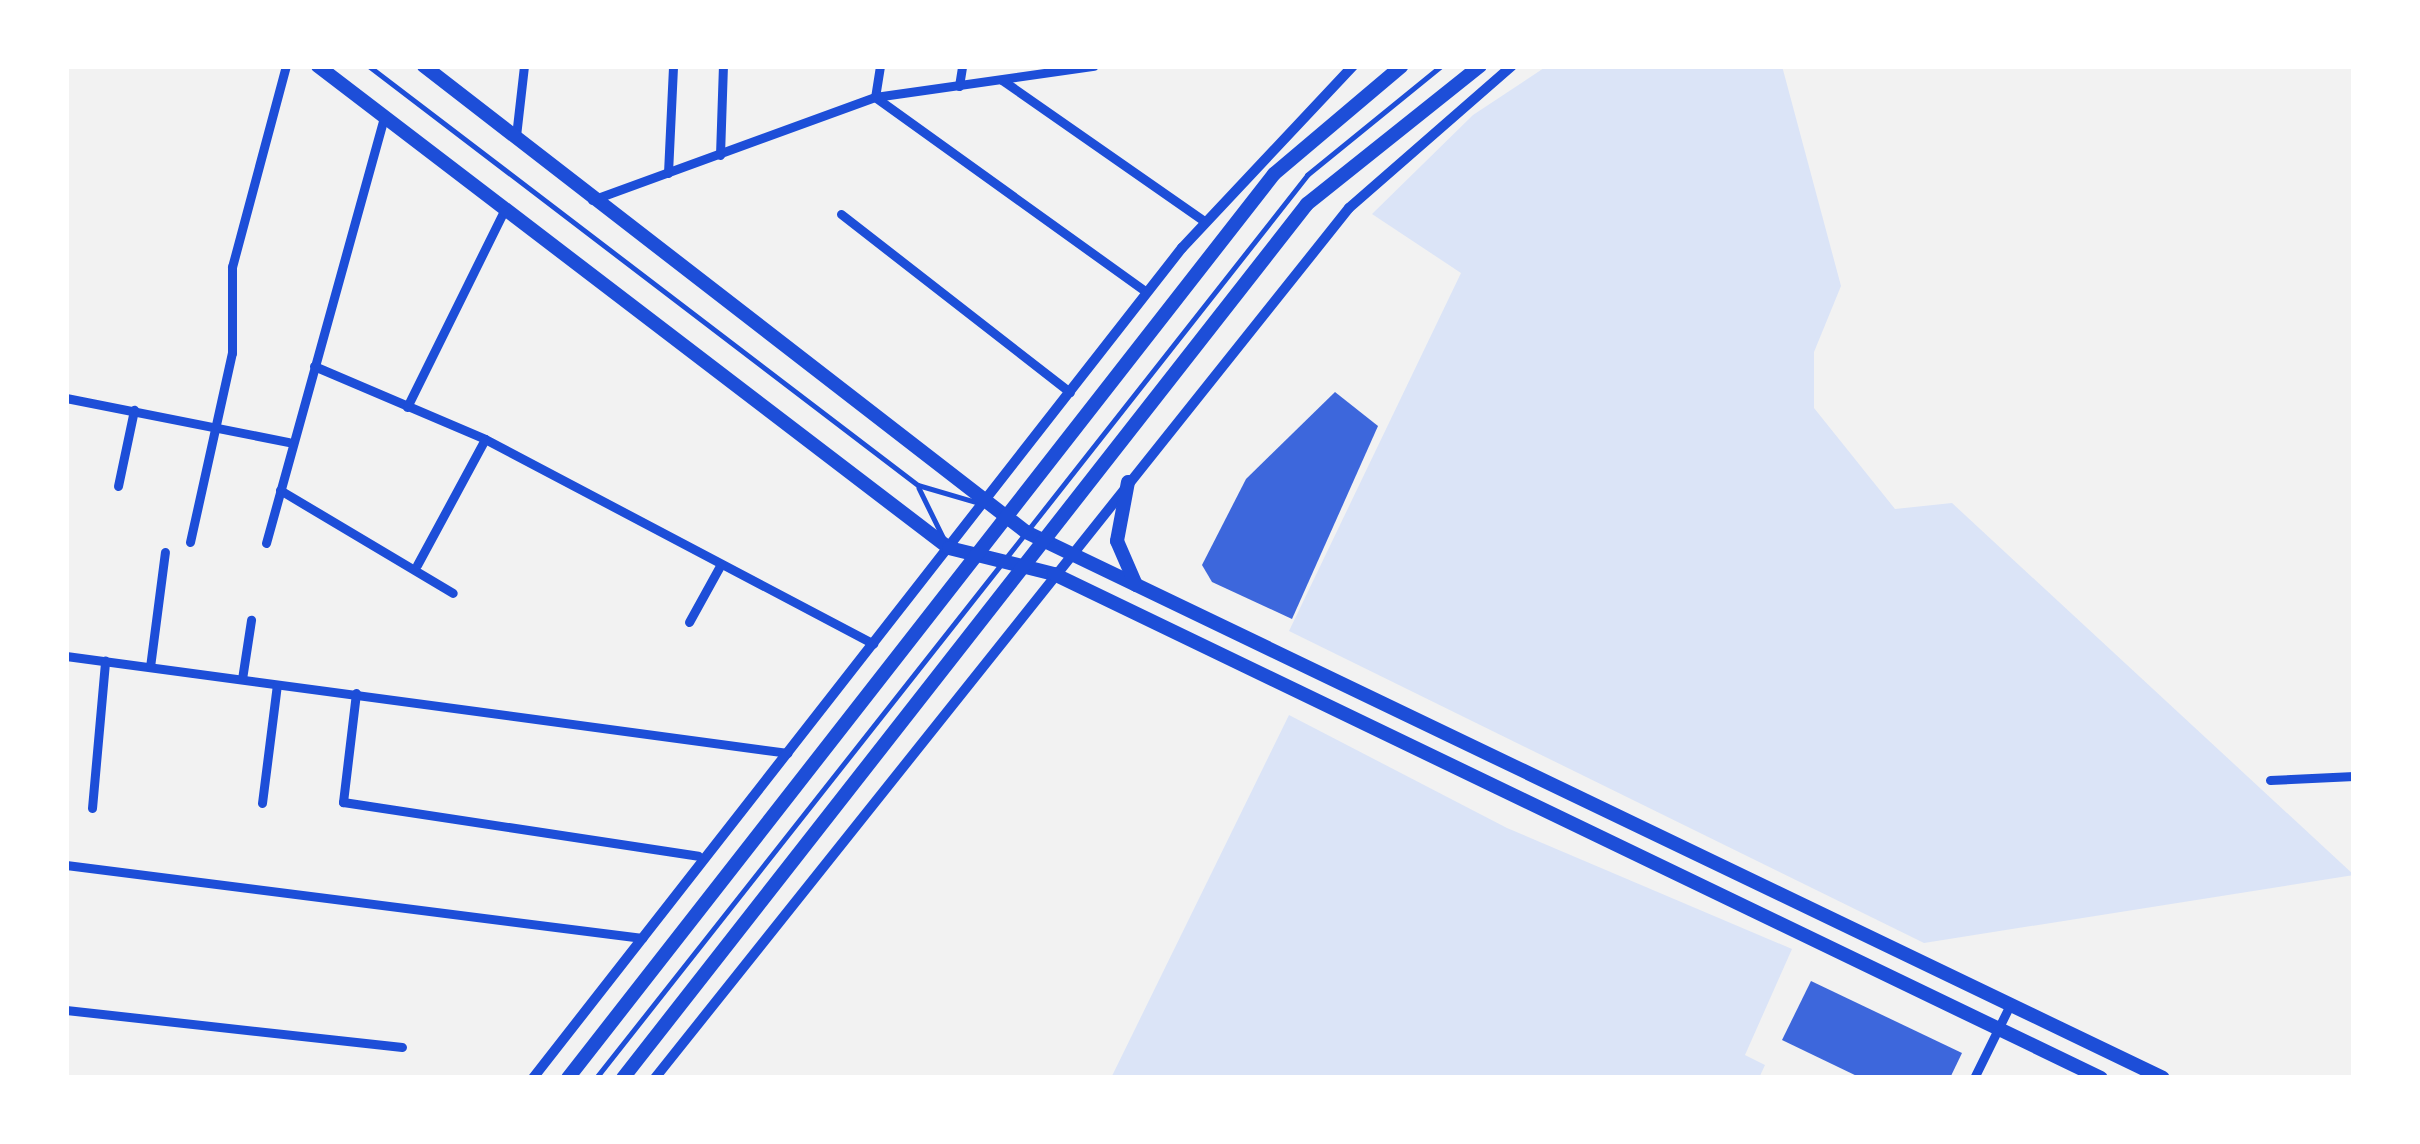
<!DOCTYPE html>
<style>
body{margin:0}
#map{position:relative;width:2420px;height:1144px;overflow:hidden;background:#f2f2f2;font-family:Manrope,sans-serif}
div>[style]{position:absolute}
.green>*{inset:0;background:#dbe4f7}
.building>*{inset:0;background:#3d67dc}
.service>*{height:4.5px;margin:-2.25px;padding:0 2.25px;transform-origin:2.25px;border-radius:2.25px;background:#1d4ed8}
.minor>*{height:9px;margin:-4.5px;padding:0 4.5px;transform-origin:4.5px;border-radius:4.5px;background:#1d4ed8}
.tertiary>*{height:10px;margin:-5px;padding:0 5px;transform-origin:5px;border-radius:5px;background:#1d4ed8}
.primary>*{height:14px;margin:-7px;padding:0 7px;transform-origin:7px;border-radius:7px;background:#1d4ed8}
span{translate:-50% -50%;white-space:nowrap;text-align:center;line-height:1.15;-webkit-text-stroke:10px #fff;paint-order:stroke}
.frame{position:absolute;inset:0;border:69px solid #fff;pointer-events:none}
</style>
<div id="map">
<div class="green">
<i style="clip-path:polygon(1547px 66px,1782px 66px,1841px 286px,1814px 352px,1814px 408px,1895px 509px,1952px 503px,2354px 875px,1924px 943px,1289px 631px,1461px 273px,1372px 214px,1473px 115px)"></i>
<i style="clip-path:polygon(1289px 715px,1507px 828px,1792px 949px,1745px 1055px,1765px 1065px,1759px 1078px,1111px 1078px)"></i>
</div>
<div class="building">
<i style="clip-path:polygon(1335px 392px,1378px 426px,1292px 619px,1212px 582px,1202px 565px,1246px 479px)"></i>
<i style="clip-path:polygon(1811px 981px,1962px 1053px,1950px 1078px,1861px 1078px,1782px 1040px)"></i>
</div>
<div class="service">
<i style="left:369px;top:66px;width:691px;rotate:37.35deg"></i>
<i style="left:918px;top:485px;width:64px;rotate:16.4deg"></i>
<i style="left:919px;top:488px;width:55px;rotate:63.9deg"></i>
<i style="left:1006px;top:558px;width:487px;rotate:-51.8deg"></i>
<i style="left:1307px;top:175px;width:173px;rotate:-39.1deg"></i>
<i style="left:596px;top:1078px;width:651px;rotate:-51.74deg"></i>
</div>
<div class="minor">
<i style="left:880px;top:66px;width:31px;rotate:99deg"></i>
<i style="left:875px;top:97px;width:334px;rotate:35.7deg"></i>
<i style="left:1002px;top:80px;width:246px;rotate:34.9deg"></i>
<i style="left:959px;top:86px;width:20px;rotate:-81deg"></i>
<i style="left:516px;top:136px;width:70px;rotate:-83.5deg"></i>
<i style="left:720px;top:155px;width:89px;rotate:-88.1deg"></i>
<i style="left:668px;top:173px;width:107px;rotate:-87.3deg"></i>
<i style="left:592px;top:200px;width:301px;rotate:-20deg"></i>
<i style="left:875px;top:97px;width:221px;rotate:-8.1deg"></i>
<i style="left:841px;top:214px;width:290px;rotate:37.9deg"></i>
<i style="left:314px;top:366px;width:186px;rotate:23.1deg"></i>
<i style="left:485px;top:439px;width:439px;rotate:27.8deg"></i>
<i style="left:66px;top:398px;width:227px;rotate:11.2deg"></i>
<i style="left:407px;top:407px;width:221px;rotate:-63.7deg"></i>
<i style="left:118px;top:486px;width:78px;rotate:-78.1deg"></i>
<i style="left:280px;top:490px;width:201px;rotate:30.8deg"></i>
<i style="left:190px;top:542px;width:194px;rotate:-77.5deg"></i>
<i style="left:232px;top:353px;width:86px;rotate:-90deg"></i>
<i style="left:232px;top:267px;width:208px;rotate:-75deg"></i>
<i style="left:266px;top:543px;width:442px;rotate:-74.5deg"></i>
<i style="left:417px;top:565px;width:143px;rotate:-61.6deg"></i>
<i style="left:689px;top:622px;width:66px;rotate:-61.1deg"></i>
<i style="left:66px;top:656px;width:728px;rotate:7.65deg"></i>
<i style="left:150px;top:667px;width:116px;rotate:-82.6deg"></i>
<i style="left:242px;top:679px;width:60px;rotate:-81.3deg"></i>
<i style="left:356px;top:693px;width:110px;rotate:96.8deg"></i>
<i style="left:343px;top:802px;width:359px;rotate:8.6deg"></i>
<i style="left:2270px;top:780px;width:84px;rotate:-2.7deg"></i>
<i style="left:262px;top:803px;width:119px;rotate:-82.8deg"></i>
<i style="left:92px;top:808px;width:148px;rotate:-84.9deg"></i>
<i style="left:66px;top:865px;width:581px;rotate:7.22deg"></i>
<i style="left:66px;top:1010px;width:338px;rotate:6.3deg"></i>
<i style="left:1974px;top:1078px;width:75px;rotate:-63.8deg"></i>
</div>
<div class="tertiary">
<i style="left:533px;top:1078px;width:1054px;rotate:-51.98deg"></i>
<i style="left:1182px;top:248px;width:250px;rotate:-46.8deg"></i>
<i style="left:655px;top:1078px;width:1113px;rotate:-51.42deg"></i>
<i style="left:1349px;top:208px;width:216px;rotate:-41.1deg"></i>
</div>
<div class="primary">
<i style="left:318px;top:66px;width:794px;rotate:37.38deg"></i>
<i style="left:949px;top:548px;width:108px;rotate:13.9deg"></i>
<i style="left:1054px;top:574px;width:1162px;rotate:25.71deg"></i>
<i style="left:424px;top:66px;width:761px;rotate:37.74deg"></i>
<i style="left:1026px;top:532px;width:1261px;rotate:25.65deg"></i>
<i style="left:1128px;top:482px;width:60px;rotate:100.6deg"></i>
<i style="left:1117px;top:541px;width:48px;rotate:66.6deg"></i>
<i style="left:568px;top:1078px;width:1147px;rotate:-52.01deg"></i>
<i style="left:1274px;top:174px;width:167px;rotate:-40.2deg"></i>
<i style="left:623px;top:1078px;width:1110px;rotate:-51.95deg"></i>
<i style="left:1307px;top:204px;width:221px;rotate:-38.6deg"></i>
</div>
<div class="frame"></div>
</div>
